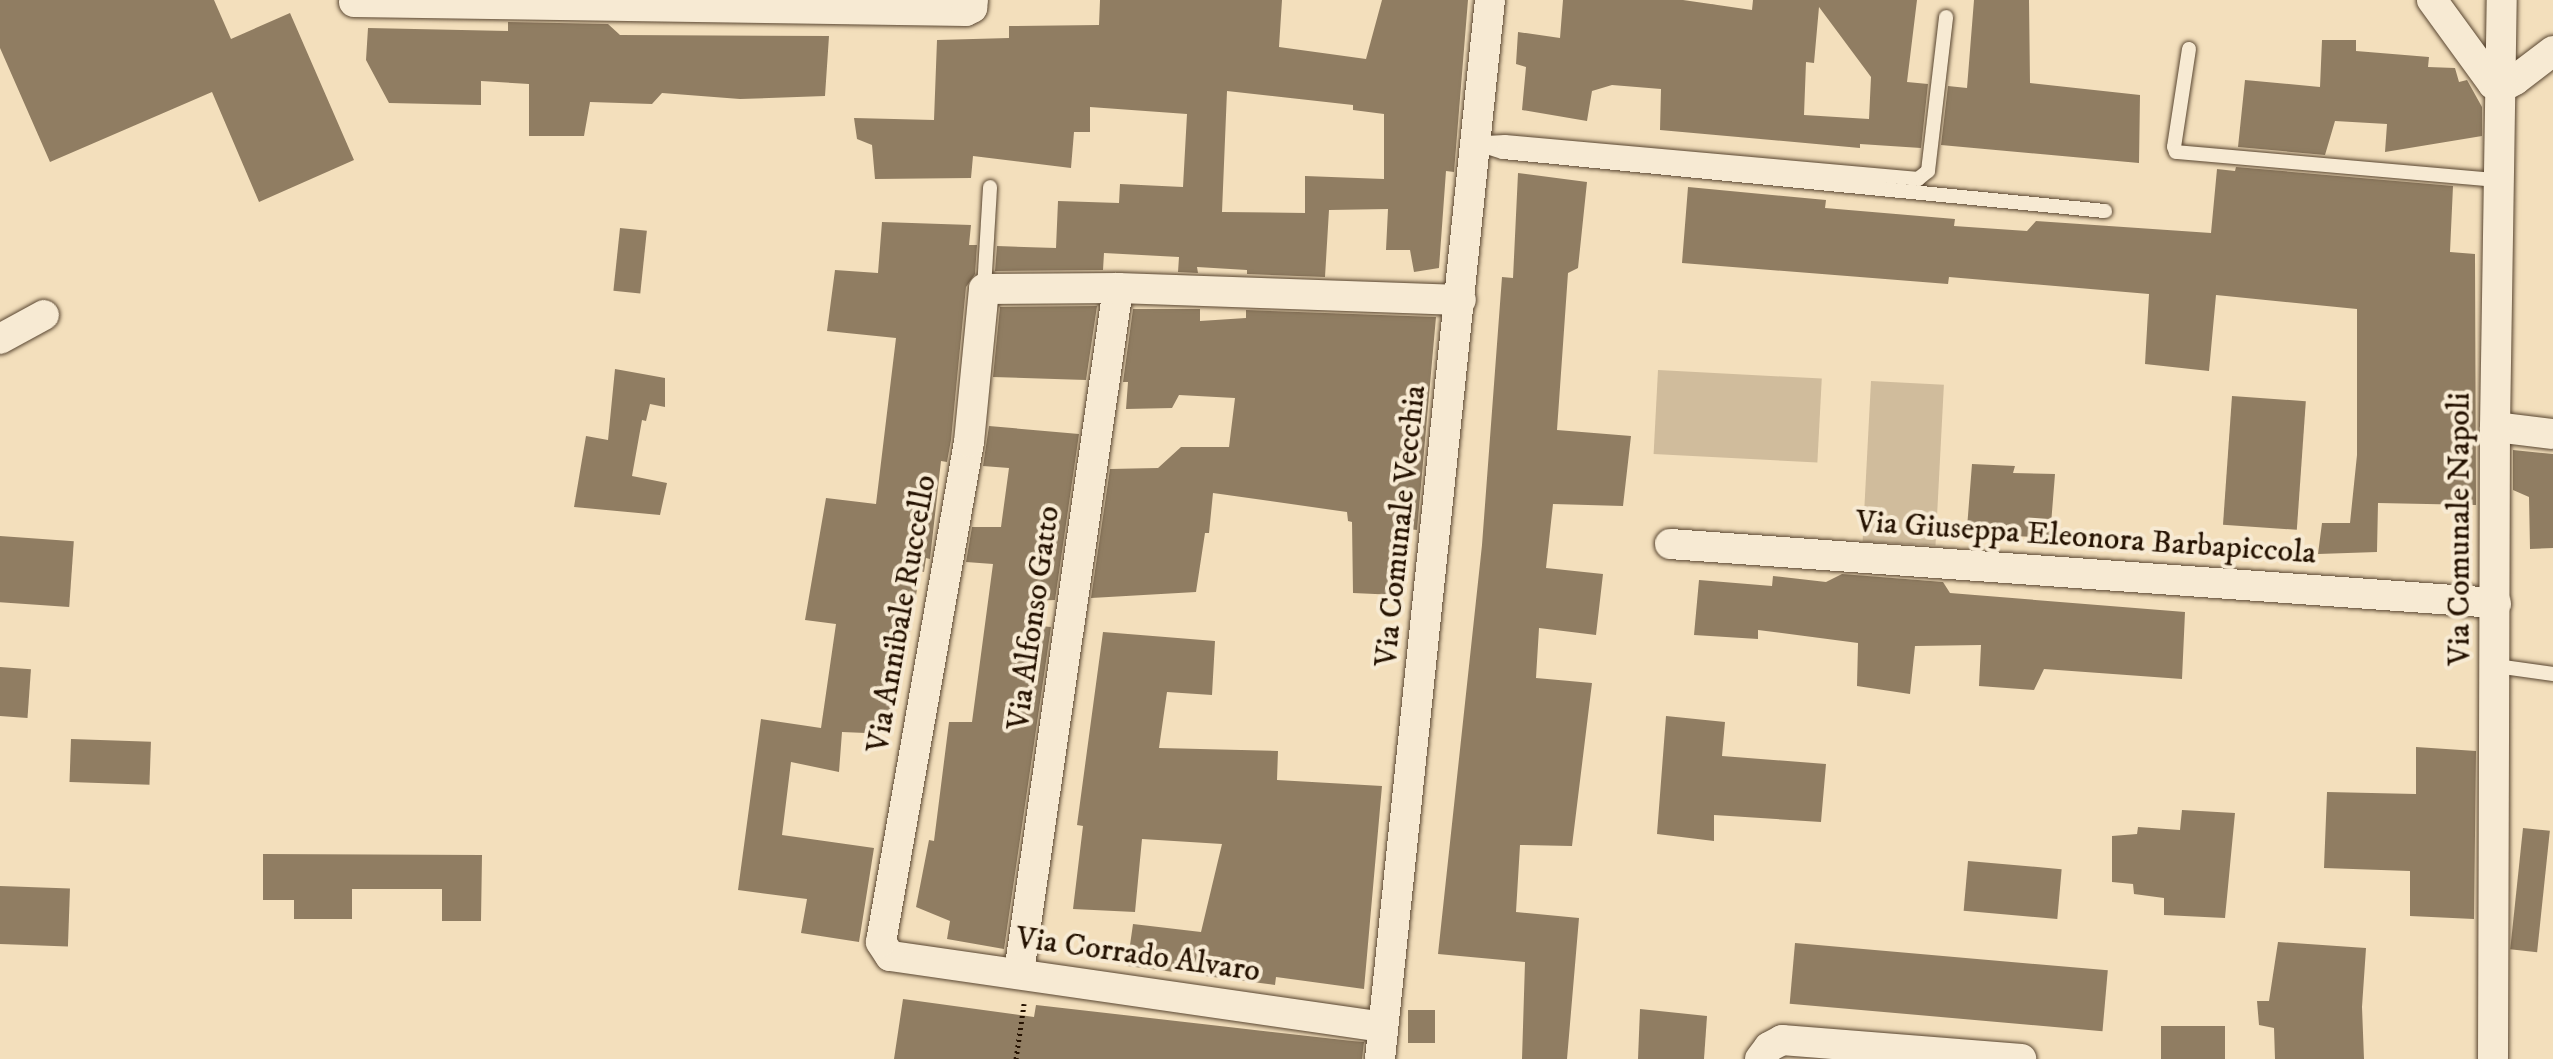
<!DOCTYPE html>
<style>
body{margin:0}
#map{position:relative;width:2553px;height:1059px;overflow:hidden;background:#f3dfbc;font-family:"IM FELL DW Pica",serif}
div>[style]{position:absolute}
.green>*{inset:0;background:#d0bc9c;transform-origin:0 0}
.building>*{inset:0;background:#907d62;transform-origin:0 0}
.path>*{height:5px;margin-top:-2.5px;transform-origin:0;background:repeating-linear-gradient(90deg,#251201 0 2px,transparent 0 6px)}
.roads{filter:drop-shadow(0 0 2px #584530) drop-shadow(0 0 2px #584530)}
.service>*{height:14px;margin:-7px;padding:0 7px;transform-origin:7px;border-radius:7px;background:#f7ead3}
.minor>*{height:30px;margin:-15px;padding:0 15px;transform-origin:15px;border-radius:15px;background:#f7ead3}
span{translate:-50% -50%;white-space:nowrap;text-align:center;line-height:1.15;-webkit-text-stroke:8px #f7ead3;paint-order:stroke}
.street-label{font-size:32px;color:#251201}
</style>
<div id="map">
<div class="green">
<i style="left:1658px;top:370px;width:164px;height:84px;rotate:3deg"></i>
<i style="left:1871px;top:381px;width:73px;height:161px;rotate:3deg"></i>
</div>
<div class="building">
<i style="clip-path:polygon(0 0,214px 0,231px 39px,290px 13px,354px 160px,259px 202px,212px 92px,50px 162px,0 48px)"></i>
<i style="clip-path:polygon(evenodd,1100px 0,1282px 0,1279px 47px,1366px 59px,1382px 0,1468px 0,1454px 172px,1446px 171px,1439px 268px,1414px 272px,1410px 250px,1386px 250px,1388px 209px,1329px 210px,1325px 277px,1247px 274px,1247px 270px,1197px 267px,1198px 273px,1178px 272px,1179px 257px,1104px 253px,1103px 270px,995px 271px,997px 246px,1056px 248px,1058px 201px,1119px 203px,1120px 184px,1183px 187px,1187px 114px,1090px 107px,1090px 132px,1074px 132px,1071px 168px,973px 156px,971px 178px,875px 179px,872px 145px,857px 139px,854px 118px,934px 120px,937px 40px,1009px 38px,1009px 26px,1099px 25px,1100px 0,1227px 91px,1353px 105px,1353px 110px,1384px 114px,1384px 179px,1305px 176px,1305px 213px,1222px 212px,1227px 91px)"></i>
<i style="clip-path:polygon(evenodd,1563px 0,1683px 0,1752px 10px,1753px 0,1917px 0,1907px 82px,1928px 84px,1921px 148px,1860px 144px,1860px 148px,1660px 130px,1661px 89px,1612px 85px,1592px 91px,1587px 121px,1522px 110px,1526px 67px,1516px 64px,1518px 32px,1560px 38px,1563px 0,1819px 7px,1871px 77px,1869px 119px,1804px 115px,1806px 62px,1814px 63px,1819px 7px)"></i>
<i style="clip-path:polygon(1974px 0,2029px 0,2030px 83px,2140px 95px,2139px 163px,1941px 145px,1948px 86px,1967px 88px)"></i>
<i style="clip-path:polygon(508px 22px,608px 24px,620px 35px,829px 36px,825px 96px,740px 99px,662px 93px,652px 104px,590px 102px,584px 136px,529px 136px,529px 84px,481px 81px,481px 105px,389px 103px,366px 60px,368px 28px,508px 31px)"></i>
<i style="clip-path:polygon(2322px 40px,2356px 40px,2356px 51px,2429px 57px,2428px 67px,2455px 68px,2459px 82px,2467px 80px,2482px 107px,2482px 136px,2385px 152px,2387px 124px,2335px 121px,2325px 155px,2238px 147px,2245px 80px,2320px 87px)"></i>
<i style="clip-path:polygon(2236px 167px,2453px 186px,2450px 252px,2475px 254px,2476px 505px,2378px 503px,2377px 552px,2318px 554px,2322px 523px,2350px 523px,2357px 455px,2357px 309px,2216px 295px,2209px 371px,2145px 364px,2149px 294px,1949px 277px,1948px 284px,1682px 263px,1688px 187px,1826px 200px,1825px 208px,1955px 219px,1954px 226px,2027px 231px,2036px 221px,2211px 233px,2217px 169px,2235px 171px)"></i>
<i style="clip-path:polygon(1518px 173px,1587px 182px,1578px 268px,1568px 273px,1557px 430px,1631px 436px,1623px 506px,1553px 504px,1546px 568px,1603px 574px,1596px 635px,1539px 628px,1536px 678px,1592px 683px,1572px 846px,1520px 845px,1516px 912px,1579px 918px,1567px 1059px,1522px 1059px,1525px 962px,1438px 954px,1482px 545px,1502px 277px,1513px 278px)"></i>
<i style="clip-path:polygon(882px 222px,971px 225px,969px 245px,977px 245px,975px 274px,966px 287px,951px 440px,947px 462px,941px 461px,930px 559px,926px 558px,924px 572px,920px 571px,910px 632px,905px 632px,890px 734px,842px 732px,839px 772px,791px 762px,782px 835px,874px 848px,859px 942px,801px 933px,807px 899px,738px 890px,761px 719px,821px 728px,836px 624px,805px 620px,826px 498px,876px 504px,896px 338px,827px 331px,835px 270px,878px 273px)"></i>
<i style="left:620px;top:228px;width:27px;height:63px;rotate:6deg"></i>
<i style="clip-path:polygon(1097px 306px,1086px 380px,993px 377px,1000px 307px)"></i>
<i style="clip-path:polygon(1133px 309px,1200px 309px,1200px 321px,1246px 318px,1246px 310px,1436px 317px,1417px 530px,1401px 528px,1397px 595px,1353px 593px,1352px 522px,1348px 521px,1347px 512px,1213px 493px,1209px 533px,1205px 533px,1196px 592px,1091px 598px,1110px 469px,1158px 468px,1181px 447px,1229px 447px,1235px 398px,1179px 395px,1172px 408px,1126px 409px,1128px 382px,1123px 382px)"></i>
<i style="clip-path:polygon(615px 369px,665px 378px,665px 407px,650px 404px,646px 421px,642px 420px,632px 476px,667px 483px,660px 515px,574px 507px,586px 436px,608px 440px)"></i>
<i style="left:2232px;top:396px;width:74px;height:129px;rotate:4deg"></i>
<i style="clip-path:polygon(989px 426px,1079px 434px,1055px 600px,1031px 601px,1030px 625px,1051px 627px,1004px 949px,947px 939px,950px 921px,916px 907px,929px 840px,934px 841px,949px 722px,972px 722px,993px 564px,966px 562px,972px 527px,1001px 527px,1009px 468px,983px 466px)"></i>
<i style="clip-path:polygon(2513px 450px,2553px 454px,2553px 548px,2530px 549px,2529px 497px,2513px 490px)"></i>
<i style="clip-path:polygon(1972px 464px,2015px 466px,2013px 473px,2055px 474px,2050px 537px,2005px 536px,2006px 530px,1967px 528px)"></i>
<i style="left:0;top:536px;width:74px;height:66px;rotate:4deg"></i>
<i style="clip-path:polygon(1842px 574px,1943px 582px,1950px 593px,2185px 612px,2182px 679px,2044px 669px,2034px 690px,1979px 686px,1981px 645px,1915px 646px,1910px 694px,1857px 686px,1858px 643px,1758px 630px,1758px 639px,1694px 635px,1699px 580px,1772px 586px,1773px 576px,1826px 582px)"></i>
<i style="clip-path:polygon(1103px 632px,1215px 641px,1212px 695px,1167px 692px,1159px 748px,1278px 751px,1277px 780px,1382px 786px,1364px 989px,1276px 977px,1275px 985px,1127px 966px,1133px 924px,1201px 932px,1222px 844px,1142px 839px,1135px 912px,1073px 909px,1083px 826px,1077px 825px)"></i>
<i style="left:0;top:667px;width:31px;height:49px;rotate:4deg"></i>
<i style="clip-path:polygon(1666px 716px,1725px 722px,1722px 756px,1826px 764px,1821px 822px,1714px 815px,1714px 841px,1657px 834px)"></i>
<i style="left:71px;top:739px;width:80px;height:43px;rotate:2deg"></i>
<i style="clip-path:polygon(2416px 747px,2476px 751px,2474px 919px,2410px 916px,2410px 871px,2324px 868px,2327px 792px,2416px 794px)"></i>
<i style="clip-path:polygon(2182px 810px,2235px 813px,2225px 918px,2164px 915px,2164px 898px,2134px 894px,2133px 884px,2112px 882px,2112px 836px,2137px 834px,2138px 827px,2180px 830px)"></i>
<i style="left:2523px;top:828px;width:27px;height:122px;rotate:6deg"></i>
<i style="clip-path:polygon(263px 854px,482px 855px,481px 921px,442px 921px,442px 889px,352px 889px,352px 919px,294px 919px,294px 900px,263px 900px)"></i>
<i style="left:1968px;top:861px;width:94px;height:50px;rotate:5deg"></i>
<i style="left:0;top:886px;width:70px;height:58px;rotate:2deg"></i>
<i style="clip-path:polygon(2278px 942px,2366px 948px,2362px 1007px,2364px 1059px,2275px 1059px,2274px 1028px,2259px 1025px,2257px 1001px,2269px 1001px)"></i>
<i style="left:1795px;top:943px;width:314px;height:61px;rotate:5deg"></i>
<i style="clip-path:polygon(903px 999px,1034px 1017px,1036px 1005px,1352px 1041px,1364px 1042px,1362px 1059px,894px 1059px)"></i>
<i style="clip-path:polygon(1640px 1009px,1707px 1016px,1704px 1059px,1638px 1059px)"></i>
<i style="left:1408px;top:1010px;width:27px;height:33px"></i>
<i style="left:2161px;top:1026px;width:64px;height:33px"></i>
</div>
<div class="path">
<i style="left:1016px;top:1059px;width:56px;rotate:-81.7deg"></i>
</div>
<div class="roads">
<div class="service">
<i style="left:2189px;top:49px;width:99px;rotate:98.7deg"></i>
<i style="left:2174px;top:147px;width:5px;rotate:68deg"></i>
<i style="left:2176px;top:152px;width:324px;rotate:5deg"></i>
<i style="left:1486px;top:143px;width:19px;rotate:-3deg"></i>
<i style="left:1505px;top:142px;width:415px;rotate:5.1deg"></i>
<i style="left:1918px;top:179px;width:13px;rotate:-39deg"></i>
<i style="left:1928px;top:171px;width:155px;rotate:-83.3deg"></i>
<i style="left:1478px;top:144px;width:26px;rotate:18deg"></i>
<i style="left:1503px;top:152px;width:605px;rotate:5.6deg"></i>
<i style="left:984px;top:289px;width:102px;rotate:-86.6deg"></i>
<i style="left:2496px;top:666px;width:58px;rotate:8deg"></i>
</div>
<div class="minor">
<i style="left:2432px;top:0;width:104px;rotate:54deg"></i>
<i style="left:2493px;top:84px;width:9px;rotate:18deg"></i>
<i style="left:2502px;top:87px;width:15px;rotate:-28deg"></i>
<i style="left:2515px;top:80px;width:48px;rotate:-37.3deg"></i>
<i style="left:354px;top:2px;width:612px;rotate:0.84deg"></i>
<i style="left:966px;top:11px;width:7px;rotate:-27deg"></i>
<i style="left:972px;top:8px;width:8px;rotate:-83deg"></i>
<i style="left:0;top:339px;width:50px;rotate:-28.6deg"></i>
<i style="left:2495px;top:427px;width:58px;rotate:6.9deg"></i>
<i style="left:1670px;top:544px;width:828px;rotate:4.09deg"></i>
<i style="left:1021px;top:959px;width:678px;rotate:-81.77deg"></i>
<i style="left:1383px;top:1027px;width:498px;rotate:-171.8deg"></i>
<i style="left:890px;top:956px;width:17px;rotate:-123deg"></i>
<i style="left:881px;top:942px;width:508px;rotate:-80.02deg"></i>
<i style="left:969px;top:442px;width:154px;rotate:-84.4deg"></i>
<i style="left:984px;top:289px;width:134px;rotate:-0.4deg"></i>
<i style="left:1118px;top:288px;width:343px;rotate:2deg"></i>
<i style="left:1380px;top:1059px;width:1065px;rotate:-84.07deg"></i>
<i style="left:1760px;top:1059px;width:15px;rotate:-53deg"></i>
<i style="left:1769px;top:1047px;width:15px;rotate:-28deg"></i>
<i style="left:1782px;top:1040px;width:240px;rotate:4.5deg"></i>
<i style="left:2493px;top:1059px;width:632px;rotate:-89.82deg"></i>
<i style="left:2495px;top:427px;width:427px;rotate:-89.1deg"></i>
</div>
</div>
<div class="street-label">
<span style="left:1401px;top:526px;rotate:-84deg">Via Comunale Vecchia</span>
<span style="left:2460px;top:529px;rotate:-90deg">Via Comunale Napoli</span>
<span style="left:2086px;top:538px;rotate:4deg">Via Giuseppa Eleonora Barbapiccola</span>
<span style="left:902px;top:614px;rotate:-80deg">Via Annibale Ruccello</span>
<span style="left:1034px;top:618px;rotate:-82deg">Via Alfonso Gatto</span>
<span style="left:1138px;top:955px;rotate:8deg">Via Corrado Alvaro</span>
</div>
</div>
